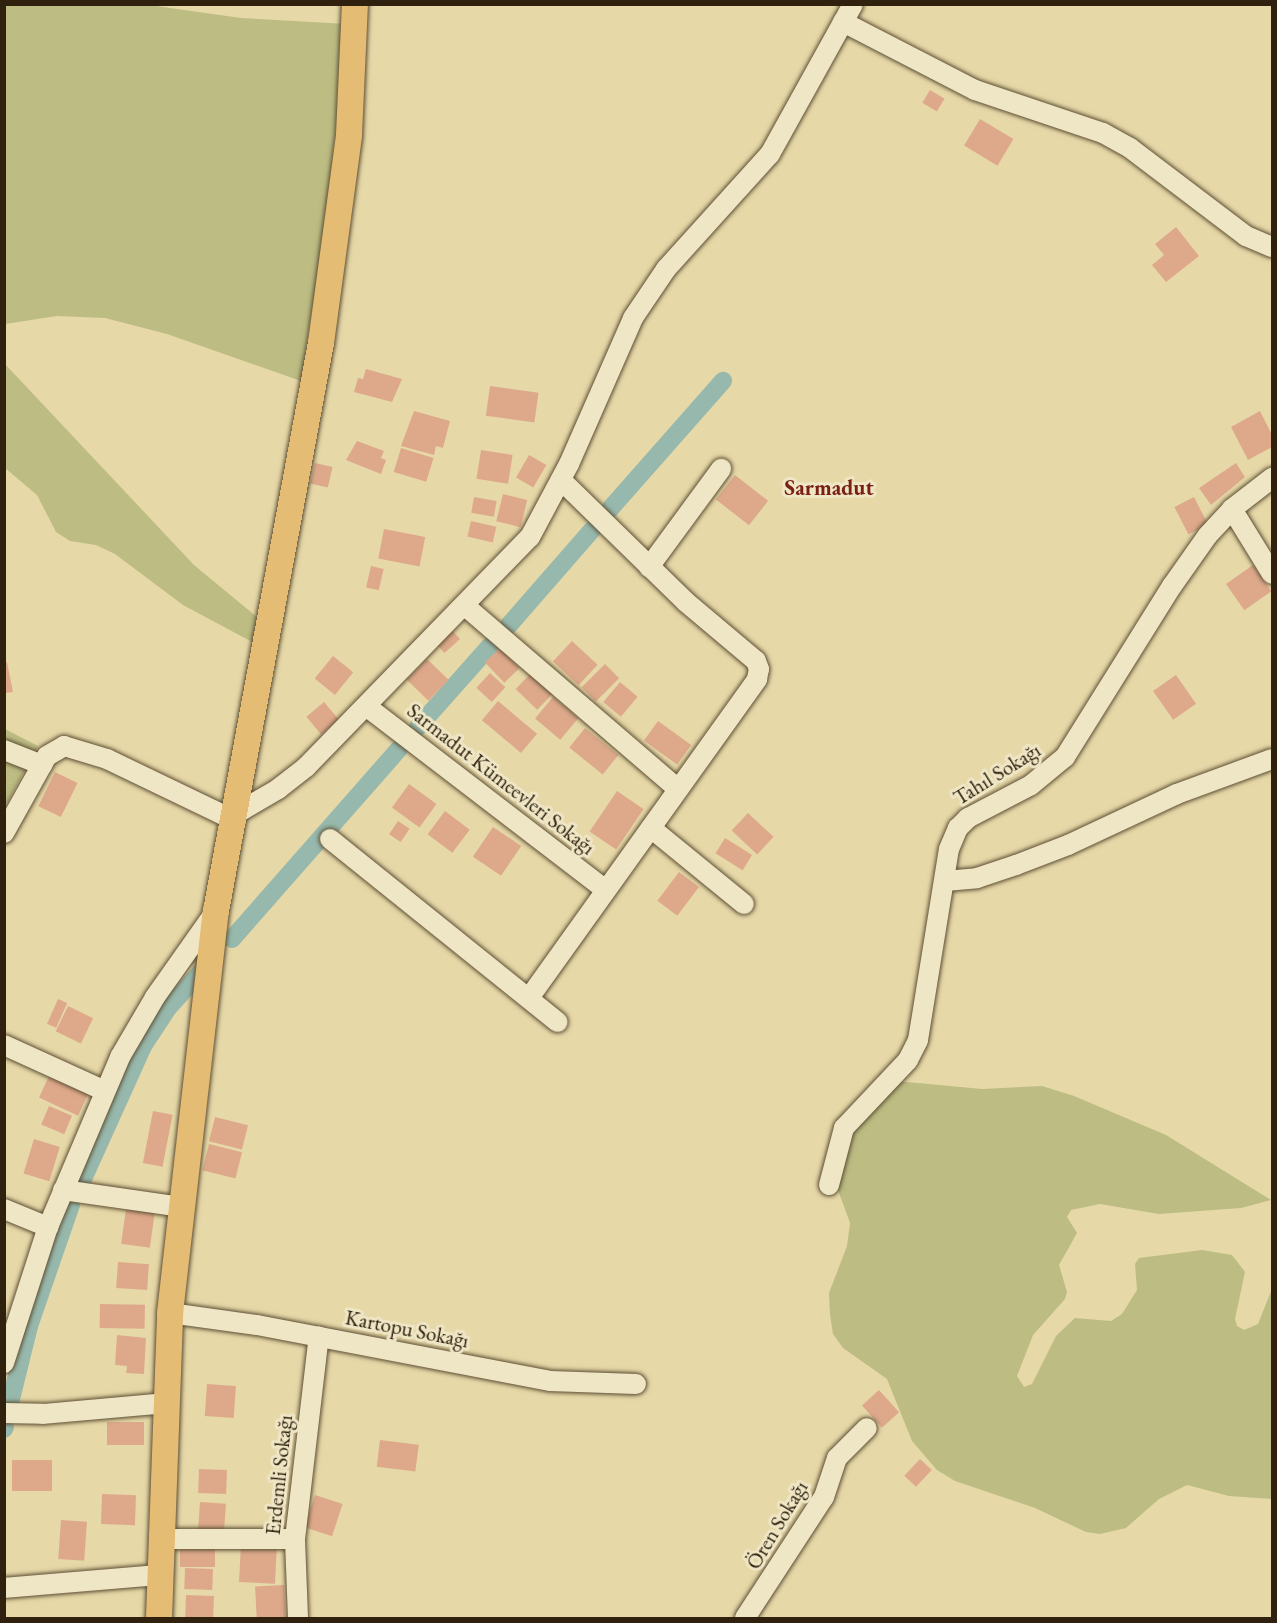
<!DOCTYPE html>
<meta charset="utf-8">
<style>
body{margin:0}
#map{position:relative;width:1277px;height:1623px;overflow:hidden;background:#e7d8a8;font-family:"EB Garamond",serif}
div>[style]{position:absolute}
.green>*{inset:0;background:#bcbc83}
.canal>*{height:18px;margin:-9px;padding:0 9px;transform-origin:9px;border-radius:9px;background:#97b9ad}
.building>*{inset:0;background:#dea98b;transform-origin:0 0}
.roads{filter:drop-shadow(0 0 2px #5d4f34) drop-shadow(0 0 2px #5d4f34)}
.minor>*{height:20px;margin:-10px;padding:0 10px;transform-origin:10px;border-radius:10px;background:#efe6c6}
.major>*{height:26px;margin:-13px;padding:0 13px;transform-origin:13px;border-radius:13px;background:#e4bc74}
span{translate:-50% -50%;white-space:nowrap;text-align:center;line-height:1.15;-webkit-text-stroke:6px #efe6c6;paint-order:stroke}
.street-label{font-size:21px;color:#2f210e}
.neighbourhood-label{font-size:22px;color:#7a1f14;font-weight:700}
.frame{position:absolute;inset:0;border:6px solid #2f210e;pointer-events:none}
</style>
<div id="map">
<div class="green">
<i style="clip-path:polygon(5px 5px,149px 5px,241px 18px,347px 24px,325px 224px,301px 381px,167px 334px,105px 318px,57px 316px,5px 324px)"></i>
<i style="clip-path:polygon(4px 363px,194px 565px,258px 618px,254px 643px,183px 605px,115px 554px,96px 545px,70px 541px,56px 532px,37px 495px,5px 468px)"></i>
<i style="clip-path:polygon(5px 729px,38px 746px,5px 806px)"></i>
<i style="clip-path:polygon(896px 1081px,982px 1089px,1042px 1086px,1074px 1096px,1166px 1135px,1271px 1200px,1241px 1208px,1159px 1214px,1100px 1204px,1071px 1210px,1067px 1217px,1077px 1233px,1059px 1265px,1067px 1292px,1065px 1299px,1033px 1335px,1017px 1376px,1024px 1387px,1032px 1384px,1056px 1336px,1075px 1318px,1111px 1321px,1122px 1314px,1137px 1290px,1135px 1264px,1139px 1258px,1202px 1250px,1232px 1255px,1245px 1272px,1235px 1319px,1237px 1326px,1244px 1330px,1258px 1324px,1272px 1289px,1272px 1499px,1229px 1496px,1187px 1485px,1159px 1499px,1126px 1528px,1100px 1534px,1086px 1532px,1035px 1508px,955px 1481px,937px 1470px,912px 1441px,887px 1379px,843px 1348px,833px 1334px,830px 1315px,829px 1293px,847px 1246px,850px 1223px,838px 1190px,839px 1166px,847px 1137px)"></i>
</div>
<div class="canal">
<i style="left:610px;top:509px;width:171px;rotate:-48.6deg"></i>
<i style="left:509px;top:625px;width:126px;rotate:-48.9deg"></i>
<i style="left:418px;top:727px;width:108px;rotate:-48.4deg"></i>
<i style="left:232px;top:939px;width:253px;rotate:-48.7deg"></i>
<i style="left:83px;top:1179px;width:146px;rotate:-65.7deg"></i>
<i style="left:143px;top:1046px;width:45px;rotate:-56.7deg"></i>
<i style="left:168px;top:1008px;width:47px;rotate:-47.6deg"></i>
<i style="left:11px;top:1399px;width:75px;rotate:-76.1deg"></i>
<i style="left:29px;top:1326px;width:128px;rotate:-70.9deg"></i>
<i style="left:4px;top:1429px;width:2px;rotate:-63deg"></i>
</div>
<div class="building">
<i style="left:930px;top:90px;width:17px;height:15px;rotate:31deg"></i>
<i style="left:980px;top:119px;width:39px;height:31px;rotate:31deg"></i>
<i style="clip-path:polygon(1176px 227px,1199px 256px,1166px 282px,1152px 265px,1164px 255px,1155px 244px)"></i>
<i style="clip-path:polygon(366px 369px,402px 379px,392px 402px,354px 392px,358px 378px,363px 379px)"></i>
<i style="left:490px;top:386px;width:49px;height:30px;rotate:8deg"></i>
<i style="clip-path:polygon(414px 411px,450px 421px,443px 448px,436px 446px,434px 455px,401px 446px)"></i>
<i style="clip-path:polygon(1260px 411px,1272px 435px,1272px 447px,1248px 460px,1231px 427px)"></i>
<i style="clip-path:polygon(357px 441px,384px 451px,381px 458px,386px 460px,381px 474px,346px 460px)"></i>
<i style="left:401px;top:448px;width:34px;height:25px;rotate:17deg"></i>
<i style="left:481px;top:450px;width:32px;height:29px;rotate:9deg"></i>
<i style="left:529px;top:455px;width:20px;height:26px;rotate:30deg"></i>
<i style="left:315px;top:463px;width:18px;height:21px;rotate:13deg"></i>
<i style="clip-path:polygon(1236px 463px,1245px 477px,1211px 505px,1199px 488px)"></i>
<i style="left:735px;top:475px;width:42px;height:31px;rotate:38deg"></i>
<i style="left:503px;top:494px;width:25px;height:28px;rotate:14deg"></i>
<i style="left:474px;top:497px;width:23px;height:16px;rotate:10deg"></i>
<i style="left:1194px;top:497px;width:31px;height:22px;rotate:63deg"></i>
<i style="left:471px;top:521px;width:26px;height:16px;rotate:13deg"></i>
<i style="left:384px;top:529px;width:42px;height:30px;rotate:11deg"></i>
<i style="left:1253px;top:565px;width:32px;height:33px;rotate:55deg"></i>
<i style="left:371px;top:566px;width:13px;height:22px;rotate:13deg"></i>
<i style="left:452px;top:630px;width:12px;height:21px;rotate:48deg"></i>
<i style="left:572px;top:641px;width:35px;height:28px;rotate:43deg"></i>
<i style="left:500px;top:648px;width:28px;height:21px;rotate:46deg"></i>
<i style="left:333px;top:656px;width:26px;height:29px;rotate:39deg"></i>
<i style="left:427px;top:659px;width:30px;height:29px;rotate:44deg"></i>
<i style="clip-path:polygon(7px 662px,13px 692px,4px 693px,4px 663px)"></i>
<i style="left:605px;top:664px;width:20px;height:33px;rotate:45deg"></i>
<i style="left:533px;top:671px;width:30px;height:25px;rotate:44deg"></i>
<i style="left:490px;top:673px;width:21px;height:20px;rotate:43deg"></i>
<i style="left:1176px;top:675px;width:35px;height:28px;rotate:55deg"></i>
<i style="left:620px;top:682px;width:23px;height:26px;rotate:40deg"></i>
<i style="left:553px;top:697px;width:33px;height:28px;rotate:40deg"></i>
<i style="left:498px;top:701px;width:51px;height:25px;rotate:40deg"></i>
<i style="left:324px;top:702px;width:23px;height:23px;rotate:50deg"></i>
<i style="left:658px;top:721px;width:41px;height:24px;rotate:36deg"></i>
<i style="left:585px;top:728px;width:43px;height:25px;rotate:39deg"></i>
<i style="left:55px;top:772px;width:25px;height:38px;rotate:26deg"></i>
<i style="left:409px;top:784px;width:34px;height:29px;rotate:36deg"></i>
<i style="left:617px;top:791px;width:32px;height:49px;rotate:34deg"></i>
<i style="left:445px;top:811px;width:31px;height:29px;rotate:37deg"></i>
<i style="left:748px;top:813px;width:35px;height:24px;rotate:43deg"></i>
<i style="left:398px;top:821px;width:14px;height:16px;rotate:34deg"></i>
<i style="left:493px;top:827px;width:34px;height:36px;rotate:34deg"></i>
<i style="left:725px;top:838px;width:32px;height:18px;rotate:32deg"></i>
<i style="left:679px;top:872px;width:25px;height:36px;rotate:37deg"></i>
<i style="left:58px;top:999px;width:10px;height:27px;rotate:24deg"></i>
<i style="left:68px;top:1006px;width:28px;height:28px;rotate:26deg"></i>
<i style="left:50px;top:1074px;width:43px;height:26px;rotate:25deg"></i>
<i style="left:49px;top:1106px;width:25px;height:20px;rotate:23deg"></i>
<i style="left:153px;top:1111px;width:20px;height:53px;rotate:11deg"></i>
<i style="left:215px;top:1117px;width:34px;height:25px;rotate:14deg"></i>
<i style="left:34px;top:1139px;width:27px;height:36px;rotate:17deg"></i>
<i style="left:209px;top:1144px;width:34px;height:27px;rotate:14deg"></i>
<i style="left:126px;top:1209px;width:29px;height:35px;rotate:8deg"></i>
<i style="left:118px;top:1262px;width:31px;height:26px;rotate:4deg"></i>
<i style="left:100px;top:1304px;width:45px;height:24px;rotate:1deg"></i>
<i style="clip-path:polygon(117px 1335px,146px 1338px,144px 1374px,126px 1373px,127px 1366px,115px 1365px)"></i>
<i style="left:207px;top:1384px;width:29px;height:32px;rotate:4deg"></i>
<i style="left:879px;top:1390px;width:30px;height:23px;rotate:48deg"></i>
<i style="left:107px;top:1422px;width:37px;height:23px"></i>
<i style="left:380px;top:1440px;width:39px;height:27px;rotate:7deg"></i>
<i style="left:920px;top:1459px;width:16px;height:23px;rotate:43deg"></i>
<i style="left:12px;top:1460px;width:40px;height:31px"></i>
<i style="left:199px;top:1469px;width:28px;height:24px;rotate:2deg"></i>
<i style="left:102px;top:1494px;width:34px;height:30px;rotate:2deg"></i>
<i style="left:315px;top:1495px;width:29px;height:34px;rotate:18deg"></i>
<i style="left:200px;top:1502px;width:26px;height:28px;rotate:4deg"></i>
<i style="left:61px;top:1520px;width:26px;height:39px;rotate:4deg"></i>
<i style="left:180px;top:1544px;width:35px;height:23px"></i>
<i style="left:241px;top:1544px;width:36px;height:38px;rotate:3deg"></i>
<i style="left:185px;top:1568px;width:28px;height:21px;rotate:2deg"></i>
<i style="left:284px;top:1585px;width:33px;height:29px;rotate:87deg"></i>
<i style="left:186px;top:1595px;width:28px;height:23px;rotate:2deg"></i>
</div>
<div class="roads">
<div class="minor">
<i style="left:843px;top:22px;width:148px;rotate:27.3deg"></i>
<i style="left:975px;top:90px;width:135px;rotate:18.6deg"></i>
<i style="left:1103px;top:133px;width:31px;rotate:29deg"></i>
<i style="left:1130px;top:148px;width:146px;rotate:37.2deg"></i>
<i style="left:1246px;top:236px;width:28px;rotate:23deg"></i>
<i style="left:1232px;top:509px;width:76px;rotate:58.4deg"></i>
<i style="left:649px;top:567px;width:122px;rotate:-53.7deg"></i>
<i style="left:464px;top:605px;width:282px;rotate:40.7deg"></i>
<i style="left:366px;top:706px;width:302px;rotate:37.5deg"></i>
<i style="left:4px;top:750px;width:41px;rotate:21.5deg"></i>
<i style="left:237px;top:813px;width:48px;rotate:-30.3deg"></i>
<i style="left:278px;top:789px;width:36px;rotate:-38deg"></i>
<i style="left:306px;top:767px;width:321px;rotate:-45.8deg"></i>
<i style="left:530px;top:537px;width:83px;rotate:-61.9deg"></i>
<i style="left:569px;top:464px;width:159px;rotate:-66.3deg"></i>
<i style="left:633px;top:318px;width:59px;rotate:-56deg"></i>
<i style="left:666px;top:269px;width:155px;rotate:-47.9deg"></i>
<i style="left:770px;top:154px;width:171px;rotate:-61deg"></i>
<i style="left:651px;top:828px;width:120px;rotate:39.3deg"></i>
<i style="left:4px;top:833px;width:88px;rotate:-60.8deg"></i>
<i style="left:47px;top:756px;width:20px;rotate:-30deg"></i>
<i style="left:64px;top:746px;width:45px;rotate:16.8deg"></i>
<i style="left:107px;top:759px;width:143px;rotate:25.7deg"></i>
<i style="left:330px;top:839px;width:292px;rotate:38.8deg"></i>
<i style="left:945px;top:881px;width:32px;rotate:-5deg"></i>
<i style="left:977px;top:878px;width:41px;rotate:-18.4deg"></i>
<i style="left:1016px;top:865px;width:56px;rotate:-21deg"></i>
<i style="left:1068px;top:845px;width:120px;rotate:-25.1deg"></i>
<i style="left:1177px;top:794px;width:101px;rotate:-20.2deg"></i>
<i style="left:529px;top:998px;width:392px;rotate:-54.4deg"></i>
<i style="left:757px;top:679px;width:10px;rotate:-79deg"></i>
<i style="left:759px;top:669px;width:9px;rotate:-111deg"></i>
<i style="left:756px;top:661px;width:92px;rotate:-139.9deg"></i>
<i style="left:686px;top:602px;width:175px;rotate:-135.7deg"></i>
<i style="left:4px;top:1045px;width:111px;rotate:24.5deg"></i>
<i style="left:829px;top:1185px;width:59px;rotate:-75.3deg"></i>
<i style="left:844px;top:1128px;width:93px;rotate:-46.7deg"></i>
<i style="left:908px;top:1060px;width:22px;rotate:-63deg"></i>
<i style="left:918px;top:1040px;width:193px;rotate:-80.8deg"></i>
<i style="left:949px;top:849px;width:23px;rotate:-67deg"></i>
<i style="left:958px;top:828px;width:14px;rotate:-45deg"></i>
<i style="left:968px;top:818px;width:71px;rotate:-27.6deg"></i>
<i style="left:1031px;top:785px;width:44px;rotate:-39.5deg"></i>
<i style="left:1065px;top:757px;width:202px;rotate:-58deg"></i>
<i style="left:1172px;top:586px;width:62px;rotate:-54.8deg"></i>
<i style="left:1208px;top:535px;width:35px;rotate:-47deg"></i>
<i style="left:1232px;top:509px;width:51px;rotate:-37.8deg"></i>
<i style="left:63px;top:1190px;width:119px;rotate:8.2deg"></i>
<i style="left:4px;top:1209px;width:48px;rotate:22.2deg"></i>
<i style="left:170px;top:1313px;width:88px;rotate:7.9deg"></i>
<i style="left:257px;top:1325px;width:298px;rotate:10.8deg"></i>
<i style="left:550px;top:1381px;width:86px;rotate:2deg"></i>
<i style="left:4px;top:1363px;width:143px;rotate:-72.1deg"></i>
<i style="left:48px;top:1227px;width:185px;rotate:-67deg"></i>
<i style="left:120px;top:1057px;width:69px;rotate:-59.7deg"></i>
<i style="left:155px;top:997px;width:105px;rotate:-54.7deg"></i>
<i style="left:4px;top:1413px;width:39px;rotate:1deg"></i>
<i style="left:43px;top:1414px;width:123px;rotate:-5.1deg"></i>
<i style="left:161px;top:1539px;width:134px"></i>
<i style="left:4px;top:1588px;width:157px;rotate:-4.8deg"></i>
<i style="left:298px;top:1618px;width:79px;rotate:-92.2deg"></i>
<i style="left:295px;top:1539px;width:204px;rotate:-83.3deg"></i>
<i style="left:745px;top:1618px;width:145px;rotate:-56.9deg"></i>
<i style="left:824px;top:1497px;width:41px;rotate:-71.6deg"></i>
<i style="left:837px;top:1458px;width:42px;rotate:-45deg"></i>
</div>
<div class="major">
<i style="left:159px;top:1618px;width:305px;rotate:-87.9deg"></i>
<i style="left:170px;top:1313px;width:405px;rotate:-83.5deg"></i>
<i style="left:216px;top:911px;width:578px;rotate:-79.53deg"></i>
<i style="left:321px;top:343px;width:210px;rotate:-82.3deg"></i>
<i style="left:349px;top:135px;width:131px;rotate:-87.4deg"></i>
</div>
</div>
<div class="street-label">
<span style="left:997px;top:774px;rotate:-32deg">Tahıl Sokağı</span>
<span style="left:501px;top:779px;rotate:38deg">Sarmadut Kümeevleri Sokağı</span>
<span style="left:407px;top:1329px;rotate:11deg">Kartopu Sokağı</span>
<span style="left:279px;top:1475px;rotate:-84deg">Erdemli Sokağı</span>
<span style="left:777px;top:1525px;rotate:-59deg">Ören Sokağı</span>
</div>
<div class="neighbourhood-label">
<span style="left:829px;top:488px">Sarmadut</span>
</div>
<div class="frame"></div>
</div>
